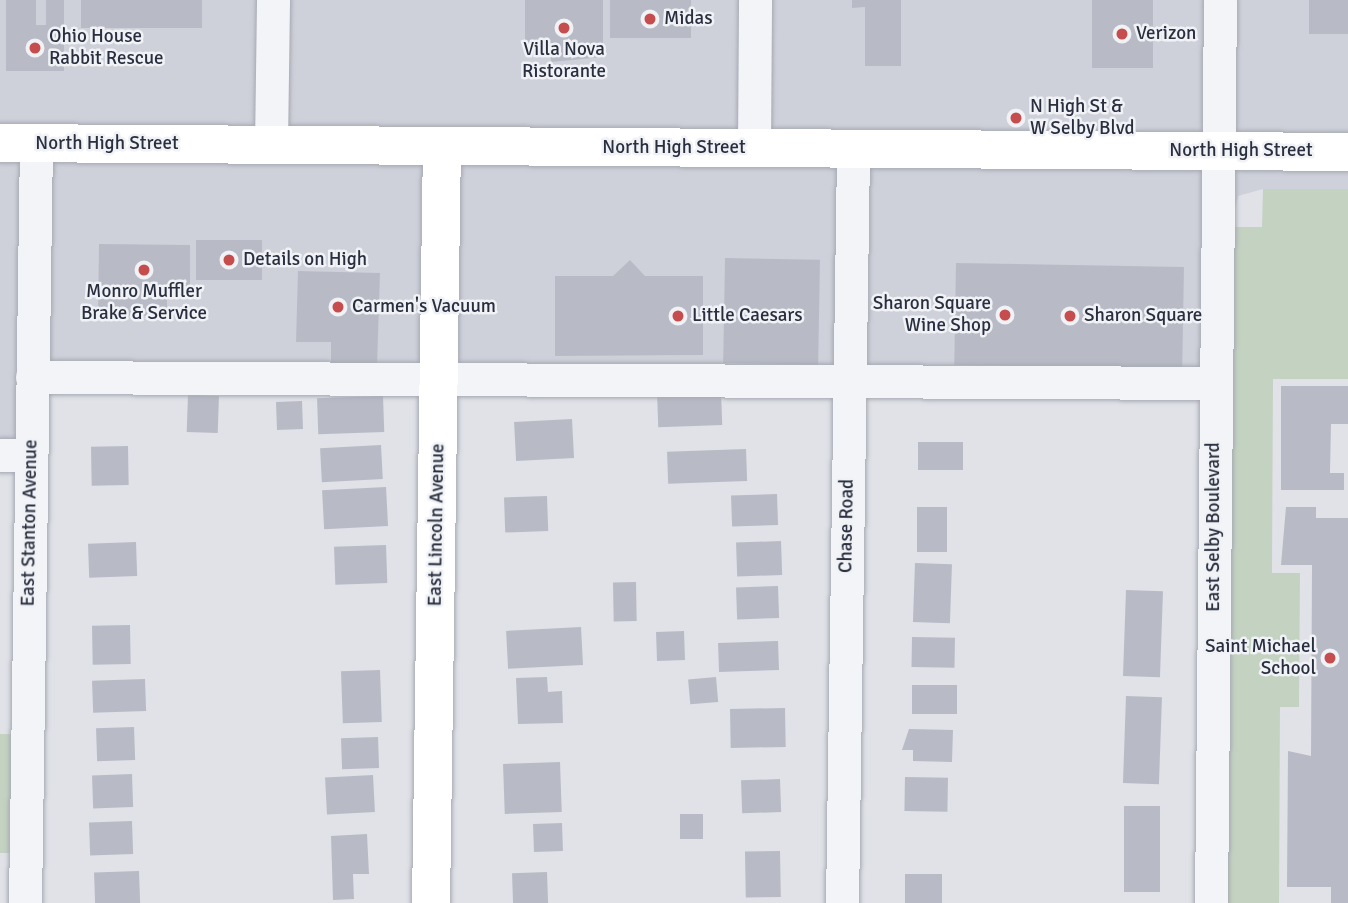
<!DOCTYPE html>
<style>
body{margin:0}
#map{position:relative;width:1348px;height:903px;overflow:hidden;background:#e0e2e8;font-family:Signika,sans-serif}
div>[style]{position:absolute}
.built>*{inset:0;background:#cfd1da}
.green>*{inset:0;background:#c4d2c2;transform-origin:0 0}
.building>*{inset:0;background:#b8bbc5;transform-origin:0 0}
.roads{filter:drop-shadow(0 0 2px #a6a9b2) drop-shadow(0 0 2px #a6a9b2)}
.minor>*{height:33px;margin:-16.5px;padding:0 16.5px;transform-origin:16.5px;border-radius:16.5px;background:#f3f4f7}
.major>*{height:38px;margin:-19px;padding:0 19px;transform-origin:19px;border-radius:19px;background:#fff}
.dots>*{width:19px;height:19px;translate:-50% -50%;box-sizing:border-box;border:4px solid #f0f2f6;border-radius:50%}
span{translate:-50% -50%;white-space:nowrap;text-align:center;line-height:1.15;-webkit-text-stroke:5px #f0f2f6;paint-order:stroke}
.poi-label{font-size:19px;color:#2a2f3f}
.left{translate:0 -50%;text-align:left}
.right{translate:-100% -50%;text-align:right}
.street-label{font-size:19px;color:#2a2f3f}
</style>
<div id="map">
<div class="built">
<i style="clip-path:polygon(0 0,1348px 0,1348px 189px,1263px 189px,1238px 196px,1231px 227px,1230px 382px,33px 377px,21px 455px,0 456px)"></i>
</div>
<div class="green">
<i style="clip-path:polygon(1263px 189px,1348px 189px,1348px 379px,1273px 379px,1272px 573px,1300px 573px,1299px 707px,1280px 707px,1279px 903px,1226px 903px,1231px 227px,1262px 227px)"></i>
<i style="left:0;top:734px;width:19px;height:119px"></i>
</div>
<div class="building">
<i style="clip-path:polygon(6px 0,36px 0,36px 25px,46px 25px,46px 0,64px 0,64px 71px,6px 71px)"></i>
<i style="left:81px;top:0;width:121px;height:28px"></i>
<i style="clip-path:polygon(525px 0,603px 0,603px 57px,551px 62px,551px 55px,525px 55px)"></i>
<i style="left:610px;top:0;width:81px;height:38px"></i>
<i style="clip-path:polygon(852px 0,901px 0,901px 66px,865px 66px,865px 7px,852px 8px)"></i>
<i style="left:1092px;top:0;width:61px;height:68px"></i>
<i style="left:1309px;top:0;width:39px;height:34px"></i>
<i style="left:196px;top:240px;width:66px;height:40px"></i>
<i style="clip-path:polygon(99px 244px,190px 245px,190px 295px,167px 294px,167px 316px,98px 315px)"></i>
<i style="left:725px;top:258px;width:95px;height:105px;rotate:1deg"></i>
<i style="clip-path:polygon(630px 260px,645px 276px,703px 276px,703px 355px,555px 356px,555px 276px,613px 276px)"></i>
<i style="left:956px;top:263px;width:228px;height:102px;rotate:1deg"></i>
<i style="clip-path:polygon(298px 271px,380px 273px,377px 366px,331px 365px,331px 342px,296px 342px)"></i>
<i style="clip-path:polygon(1281px 386px,1348px 386px,1348px 424px,1331px 424px,1330px 473px,1344px 473px,1344px 490px,1281px 490px)"></i>
<i style="left:721px;top:390px;width:35px;height:64px;rotate:88deg"></i>
<i style="left:188px;top:395px;width:31px;height:37px;rotate:2deg"></i>
<i style="left:383px;top:396px;width:36px;height:66px;rotate:88deg"></i>
<i style="left:302px;top:401px;width:28px;height:26px;rotate:88deg"></i>
<i style="left:572px;top:419px;width:39px;height:58px;rotate:87deg"></i>
<i style="left:918px;top:442px;width:45px;height:28px"></i>
<i style="left:381px;top:445px;width:34px;height:61px;rotate:87deg"></i>
<i style="left:128px;top:446px;width:39px;height:37px;rotate:89deg"></i>
<i style="left:746px;top:449px;width:32px;height:79px;rotate:88deg"></i>
<i style="left:386px;top:487px;width:39px;height:64px;rotate:87deg"></i>
<i style="left:777px;top:494px;width:31px;height:46px;rotate:88deg"></i>
<i style="left:547px;top:496px;width:35px;height:43px;rotate:88deg"></i>
<i style="left:917px;top:507px;width:30px;height:45px"></i>
<i style="clip-path:polygon(1286px 507px,1316px 507px,1316px 518px,1348px 518px,1348px 903px,1331px 903px,1331px 887px,1287px 887px,1288px 751px,1311px 756px,1312px 565px,1281px 565px)"></i>
<i style="left:781px;top:541px;width:34px;height:45px;rotate:88deg"></i>
<i style="left:136px;top:542px;width:34px;height:48px;rotate:88deg"></i>
<i style="left:386px;top:545px;width:38px;height:52px;rotate:88deg"></i>
<i style="left:915px;top:563px;width:37px;height:59px;rotate:2deg"></i>
<i style="left:636px;top:582px;width:39px;height:23px;rotate:89deg"></i>
<i style="left:778px;top:586px;width:32px;height:42px;rotate:88deg"></i>
<i style="left:1126px;top:590px;width:37px;height:86px;rotate:2deg"></i>
<i style="left:130px;top:625px;width:39px;height:38px;rotate:89deg"></i>
<i style="left:581px;top:627px;width:38px;height:75px;rotate:87deg"></i>
<i style="left:684px;top:631px;width:29px;height:28px;rotate:88deg"></i>
<i style="left:912px;top:637px;width:43px;height:30px;rotate:1deg"></i>
<i style="left:778px;top:641px;width:29px;height:60px;rotate:88deg"></i>
<i style="left:380px;top:670px;width:52px;height:39px;rotate:88deg"></i>
<i style="clip-path:polygon(547px 677px,548px 692px,562px 691px,563px 723px,518px 724px,516px 678px)"></i>
<i style="left:716px;top:677px;width:25px;height:28px;rotate:85deg"></i>
<i style="left:145px;top:679px;width:32px;height:53px;rotate:88deg"></i>
<i style="left:912px;top:685px;width:45px;height:29px"></i>
<i style="left:1126px;top:696px;width:36px;height:87px;rotate:2deg"></i>
<i style="left:785px;top:708px;width:39px;height:55px;rotate:89deg"></i>
<i style="left:134px;top:727px;width:33px;height:38px;rotate:88deg"></i>
<i style="clip-path:polygon(909px 729px,953px 730px,952px 762px,913px 761px,913px 750px,902px 750px)"></i>
<i style="left:378px;top:737px;width:31px;height:37px;rotate:88deg"></i>
<i style="left:560px;top:762px;width:50px;height:57px;rotate:88deg"></i>
<i style="left:132px;top:774px;width:33px;height:40px;rotate:88deg"></i>
<i style="left:373px;top:775px;width:37px;height:48px;rotate:87deg"></i>
<i style="left:905px;top:777px;width:43px;height:34px;rotate:1deg"></i>
<i style="left:780px;top:779px;width:33px;height:39px;rotate:88deg"></i>
<i style="left:1124px;top:806px;width:36px;height:86px"></i>
<i style="left:680px;top:814px;width:23px;height:25px"></i>
<i style="left:132px;top:821px;width:33px;height:43px;rotate:88deg"></i>
<i style="left:562px;top:823px;width:28px;height:29px;rotate:88deg"></i>
<i style="clip-path:polygon(367px 834px,369px 874px,353px 874px,354px 899px,333px 900px,331px 836px)"></i>
<i style="left:780px;top:851px;width:46px;height:35px;rotate:89deg"></i>
<i style="left:139px;top:871px;width:32px;height:45px;rotate:88deg"></i>
<i style="left:547px;top:872px;width:31px;height:35px;rotate:88deg"></i>
<i style="left:905px;top:874px;width:37px;height:29px"></i>
</div>
<div class="roads">
<div class="minor">
<i style="left:271px;top:145px;width:145px;rotate:-89.2deg"></i>
<i style="left:754px;top:148px;width:148px;rotate:-89.6deg"></i>
<i style="left:32px;top:377px;width:1183px;rotate:0.29deg"></i>
<i style="left:0;top:455px;width:31px"></i>
<i style="left:25px;top:903px;width:760px;rotate:-89.17deg"></i>
<i style="left:842px;top:903px;width:754px;rotate:-89.16deg"></i>
<i style="left:1211px;top:903px;width:903px;rotate:-89.43deg"></i>
</div>
<div class="major">
<i style="left:0;top:143px;width:1348px;rotate:0.38deg"></i>
<i style="left:431px;top:903px;width:757px;rotate:-89.17deg"></i>
</div>
</div>
<div class="dots">
<i style="left:650px;top:19px;background:#c64d4e"></i>
<i style="left:564px;top:28px;background:#c64d4e"></i>
<i style="left:1122px;top:34px;background:#c64d4e"></i>
<i style="left:35px;top:48px;background:#c64d4e"></i>
<i style="left:1016px;top:118px;background:#c64d4e"></i>
<i style="left:229px;top:260px;background:#c64d4e"></i>
<i style="left:144px;top:270px;background:#c64d4e"></i>
<i style="left:338px;top:307px;background:#c64d4e"></i>
<i style="left:1005px;top:315px;background:#c64d4e"></i>
<i style="left:678px;top:316px;background:#c64d4e"></i>
<i style="left:1070px;top:316px;background:#c64d4e"></i>
<i style="left:1330px;top:658px;background:#c64d4e"></i>
</div>
<div class="poi-label">
<span class="left" style="left:664px;top:19px">Midas</span>
<span class="left" style="left:1136px;top:34px">Verizon</span>
<span class="left" style="left:49px;top:48px">Ohio House<br>Rabbit Rescue</span>
<span style="left:564px;top:61px">Villa Nova<br>Ristorante</span>
<span class="left" style="left:1030px;top:118px">N High St &amp;<br>W Selby Blvd</span>
<span class="left" style="left:243px;top:260px">Details on High</span>
<span style="left:144px;top:303px">Monro Muffler<br>Brake &amp; Service</span>
<span class="right" style="left:991px;top:315px">Sharon Square<br>Wine Shop</span>
<span class="left" style="left:352px;top:307px">Carmen's Vacuum</span>
<span class="left" style="left:692px;top:316px">Little Caesars</span>
<span class="left" style="left:1084px;top:316px">Sharon Square</span>
<span class="right" style="left:1316px;top:658px">Saint Michael<br>School</span>
</div>
<div class="street-label">
<span style="left:107px;top:144px">North High Street</span>
<span style="left:674px;top:148px">North High Street</span>
<span style="left:1241px;top:151px">North High Street</span>
<span style="left:30px;top:523px;rotate:-89deg">East Stanton Avenue</span>
<span style="left:437px;top:525px;rotate:-89deg">East Lincoln Avenue</span>
<span style="left:847px;top:526px;rotate:-89deg">Chase Road</span>
<span style="left:1214px;top:527px;rotate:-90deg">East Selby Boulevard</span>
</div>
</div>
